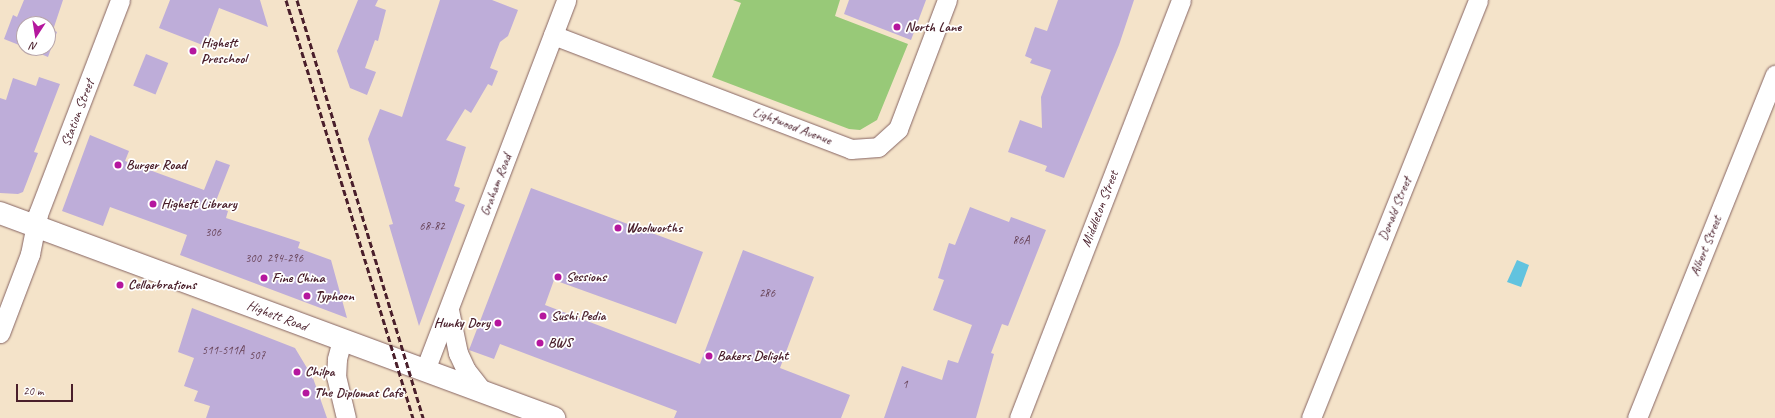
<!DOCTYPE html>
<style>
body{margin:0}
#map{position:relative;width:1775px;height:418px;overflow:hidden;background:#f4e3c9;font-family:Caveat,sans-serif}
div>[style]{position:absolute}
.green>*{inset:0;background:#98c978}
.water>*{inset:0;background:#61c3df}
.building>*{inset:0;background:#beadd9;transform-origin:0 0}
.roads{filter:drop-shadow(0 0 1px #866462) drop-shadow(0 0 1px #866462)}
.minor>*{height:19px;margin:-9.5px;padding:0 9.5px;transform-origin:9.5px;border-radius:9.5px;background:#fff}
.tertiary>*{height:22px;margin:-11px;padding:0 11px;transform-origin:11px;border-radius:11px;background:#fff}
.rail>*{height:3px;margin-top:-1.5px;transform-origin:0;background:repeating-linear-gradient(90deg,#4a1f2b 0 6px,transparent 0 9px)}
.dots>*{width:11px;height:11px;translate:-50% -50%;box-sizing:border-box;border:2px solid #fff;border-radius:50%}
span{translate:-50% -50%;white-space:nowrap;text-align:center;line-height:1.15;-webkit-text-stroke:3.5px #fff;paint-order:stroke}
.number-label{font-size:12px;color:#674256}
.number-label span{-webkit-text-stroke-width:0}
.poi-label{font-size:14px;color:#4a1f2b;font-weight:700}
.left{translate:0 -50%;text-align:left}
.right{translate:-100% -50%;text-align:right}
.street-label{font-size:14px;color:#4a1f2b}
.north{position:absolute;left:16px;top:16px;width:40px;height:40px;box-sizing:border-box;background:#fff;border:1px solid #b7a5aa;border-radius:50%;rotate:192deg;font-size:11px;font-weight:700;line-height:16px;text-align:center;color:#4a1f2b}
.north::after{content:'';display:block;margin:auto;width:14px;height:18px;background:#b5179e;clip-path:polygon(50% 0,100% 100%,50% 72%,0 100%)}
.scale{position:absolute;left:16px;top:384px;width:57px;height:18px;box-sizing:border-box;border:2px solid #4a1f2b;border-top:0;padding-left:5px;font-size:12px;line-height:14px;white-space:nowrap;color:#4a1f2b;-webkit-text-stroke:3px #fff;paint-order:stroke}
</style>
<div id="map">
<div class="green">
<i style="clip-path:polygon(733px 0,840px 0,835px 16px,908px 44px,877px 120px,860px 130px,849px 129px,712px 77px,741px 3px)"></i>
</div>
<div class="water">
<i style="clip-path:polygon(1517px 260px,1529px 265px,1521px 287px,1507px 282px)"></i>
</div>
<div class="building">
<i style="clip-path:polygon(24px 0,63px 0,53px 30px,57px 32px,48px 57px,26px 48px,48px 48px,48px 24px,24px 24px,24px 47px,4px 39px,13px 15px,17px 17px)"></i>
<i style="clip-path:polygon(170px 0,260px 0,268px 27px,219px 8px,205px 46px,159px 28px)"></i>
<i style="clip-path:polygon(358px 0,378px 0,375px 6px,386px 10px,378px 41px,375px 40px,365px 68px,376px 72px,367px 95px,350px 88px,337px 51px)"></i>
<i style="clip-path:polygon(440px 0,492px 0,518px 10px,508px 36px,500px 42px,490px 68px,498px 71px,492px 86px,488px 84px,471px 113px,465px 109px,446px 140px,466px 147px,454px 186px,460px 188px,455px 201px,465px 205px,419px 326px,389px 225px,393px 224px,368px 139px,380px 109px,402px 117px)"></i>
<i style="clip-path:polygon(849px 0,926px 0,911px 40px,844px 14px)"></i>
<i style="clip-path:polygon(1058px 0,1134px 0,1119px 45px,1064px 178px,1045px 171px,1047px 166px,1008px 152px,1020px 120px,1042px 128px,1041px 97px,1051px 70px,1030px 63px,1032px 59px,1025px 56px,1035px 27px,1047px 31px)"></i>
<i style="left:146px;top:54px;width:24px;height:34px;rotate:22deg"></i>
<i style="clip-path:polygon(39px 77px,60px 84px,34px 152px,38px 153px,23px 192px,18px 194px,0 193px,0 98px,6px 100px,13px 78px,36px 86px)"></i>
<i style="clip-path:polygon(90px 135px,129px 151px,125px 161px,204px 190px,216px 160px,230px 165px,214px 206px,228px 211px,226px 218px,300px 242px,298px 248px,331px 260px,347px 318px,180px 255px,187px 235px,110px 207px,103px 226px,62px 211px)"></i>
<i style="clip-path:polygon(531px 188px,703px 252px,676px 324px,554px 280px,545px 305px,700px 364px,743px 250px,814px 277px,780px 368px,850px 395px,841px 418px,674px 418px,677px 411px,500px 344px,494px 359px,469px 350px)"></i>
<i style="clip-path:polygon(970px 207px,1009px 222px,1011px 217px,1046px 230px,1008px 326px,1002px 324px,991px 353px,994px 354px,976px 418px,884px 418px,902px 366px,942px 380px,948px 360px,958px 363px,972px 325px,933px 310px,944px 280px,938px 278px,949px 243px,955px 245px)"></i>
<i style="clip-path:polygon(192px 308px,295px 348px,313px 378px,327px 418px,206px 418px,210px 406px,194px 401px,198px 391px,184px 386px,194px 358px,178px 352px)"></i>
</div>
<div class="roads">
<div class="minor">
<i style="left:553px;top:35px;width:319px;rotate:20.9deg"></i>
<i style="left:851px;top:149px;width:27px;rotate:-4deg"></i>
<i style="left:878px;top:147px;width:27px;rotate:-42deg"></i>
<i style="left:898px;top:129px;width:138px;rotate:-69.2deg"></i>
<i style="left:449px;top:310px;width:44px;rotate:78.2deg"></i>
<i style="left:458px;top:353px;width:19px;rotate:65deg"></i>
<i style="left:466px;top:370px;width:28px;rotate:52deg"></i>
<i style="left:0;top:333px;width:85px;rotate:-69.2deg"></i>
<i style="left:30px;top:254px;width:41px;rotate:-78.7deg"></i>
<i style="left:38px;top:214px;width:229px;rotate:-69deg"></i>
<i style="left:342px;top:340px;width:20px;rotate:105deg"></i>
<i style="left:337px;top:359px;width:17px;rotate:93deg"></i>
<i style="left:336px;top:376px;width:43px;rotate:76.6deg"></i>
<i style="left:425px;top:370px;width:396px;rotate:-69.1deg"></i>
<i style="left:1019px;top:418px;width:448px;rotate:-68.8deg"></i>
<i style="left:1311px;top:418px;width:450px;rotate:-68.2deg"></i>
<i style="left:1637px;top:418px;width:370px;rotate:-68.1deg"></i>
</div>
<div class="tertiary">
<i style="left:0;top:213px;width:591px;rotate:20.31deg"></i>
</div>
</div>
<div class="rail">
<i style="left:286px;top:0;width:437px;rotate:73.1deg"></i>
<i style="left:297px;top:0;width:437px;rotate:73.2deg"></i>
</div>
<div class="dots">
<i style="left:897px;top:27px;background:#b5179e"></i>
<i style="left:193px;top:51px;background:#b5179e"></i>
<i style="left:118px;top:165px;background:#b5179e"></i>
<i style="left:153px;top:204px;background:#b5179e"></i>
<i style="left:618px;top:228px;background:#b5179e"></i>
<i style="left:558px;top:277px;background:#b5179e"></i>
<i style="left:264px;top:278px;background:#b5179e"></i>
<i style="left:120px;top:285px;background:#b5179e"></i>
<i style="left:307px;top:296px;background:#b5179e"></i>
<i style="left:543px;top:316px;background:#b5179e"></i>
<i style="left:498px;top:323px;background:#b5179e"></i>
<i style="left:540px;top:343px;background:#b5179e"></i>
<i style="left:709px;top:356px;background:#b5179e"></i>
<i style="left:297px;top:372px;background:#b5179e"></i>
<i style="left:306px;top:393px;background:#b5179e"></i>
</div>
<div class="number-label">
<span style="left:432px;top:227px">68-82</span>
<span style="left:213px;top:233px">306</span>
<span style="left:1021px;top:241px">86A</span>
<span style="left:253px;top:259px">300</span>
<span style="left:285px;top:259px">294-296</span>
<span style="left:767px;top:294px">286</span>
<span style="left:223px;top:351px">511-511A</span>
<span style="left:257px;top:356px">507</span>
<span style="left:905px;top:385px">1</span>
</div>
<div class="poi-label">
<span class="left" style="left:905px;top:27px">North Lane</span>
<span class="left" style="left:201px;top:51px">Highett<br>Preschool</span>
<span class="left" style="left:126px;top:165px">Burger Road</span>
<span class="left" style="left:161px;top:204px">Highett Library</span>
<span class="left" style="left:626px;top:228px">Woolworths</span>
<span class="left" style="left:566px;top:277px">Sessions</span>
<span class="left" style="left:272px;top:278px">Fine China</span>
<span class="left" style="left:128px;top:285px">Cellarbrations</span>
<span class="left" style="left:315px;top:296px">Typhoon</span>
<span class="left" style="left:551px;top:316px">Sushi Pedia</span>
<span class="right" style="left:490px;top:323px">Hunky Dory</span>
<span class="left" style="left:548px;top:343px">BWS</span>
<span class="left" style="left:717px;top:356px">Bakers Delight</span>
<span class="left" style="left:305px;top:372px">Chilpa</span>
<span class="left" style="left:314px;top:393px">The Diplomat Cafe</span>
</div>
<div class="street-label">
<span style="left:78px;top:113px;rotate:-69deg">Station Street</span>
<span style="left:792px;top:126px;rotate:21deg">Lightwood Avenue</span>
<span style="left:496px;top:185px;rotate:-69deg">Graham Road</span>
<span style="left:1100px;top:209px;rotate:-69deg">Middleton Street</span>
<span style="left:1395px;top:209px;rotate:-68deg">Donald Street</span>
<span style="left:1706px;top:246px;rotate:-68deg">Albert Street</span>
<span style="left:277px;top:316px;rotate:21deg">Highett Road</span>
</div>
<div class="north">N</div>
<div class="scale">20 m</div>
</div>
